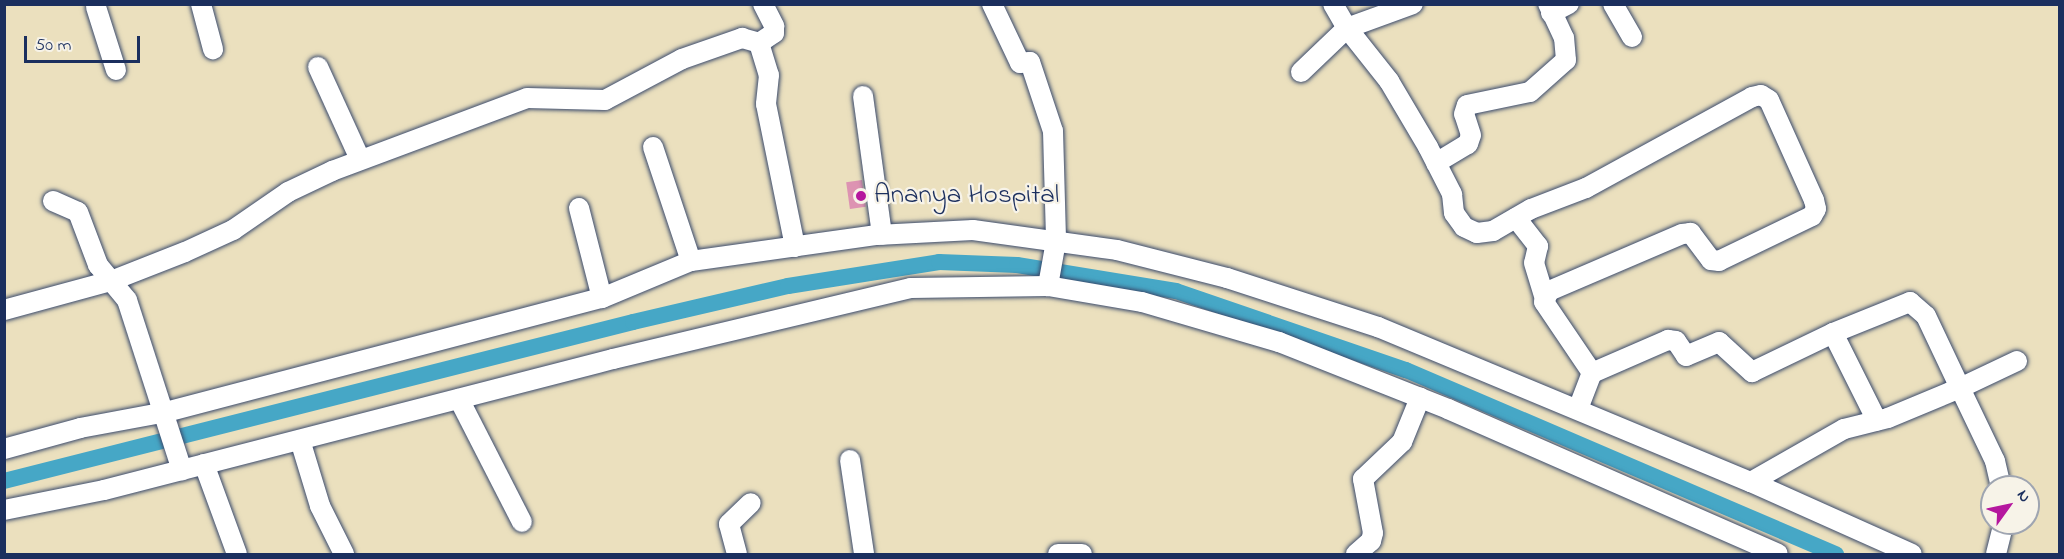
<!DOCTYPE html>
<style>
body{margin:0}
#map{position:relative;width:2064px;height:559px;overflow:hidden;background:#ebe0be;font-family:"Indie Flower",sans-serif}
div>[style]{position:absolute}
.canal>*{height:16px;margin:-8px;padding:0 8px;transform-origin:8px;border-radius:8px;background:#46a7c6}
.building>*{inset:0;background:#dd93b2;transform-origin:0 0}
.roads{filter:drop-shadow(0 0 2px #3a4a6c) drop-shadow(0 0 2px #3a4a6c)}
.minor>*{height:20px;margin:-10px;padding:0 10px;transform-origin:10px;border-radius:10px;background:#fff}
.dots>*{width:16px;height:16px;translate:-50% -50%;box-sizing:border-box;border:3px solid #f7f3e8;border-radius:50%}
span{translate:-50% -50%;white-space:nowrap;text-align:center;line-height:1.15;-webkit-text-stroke:4.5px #f7f3e8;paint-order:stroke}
.poi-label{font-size:27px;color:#1b2f5e}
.left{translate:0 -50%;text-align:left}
.frame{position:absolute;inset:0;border:6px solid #1b2f5e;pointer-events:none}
.north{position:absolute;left:1980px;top:475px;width:60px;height:60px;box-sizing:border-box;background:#f7f3e8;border:2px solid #9fa5b1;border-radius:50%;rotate:57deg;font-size:16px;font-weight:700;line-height:24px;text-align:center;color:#1b2f5e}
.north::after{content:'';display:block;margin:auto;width:21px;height:27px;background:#b5179e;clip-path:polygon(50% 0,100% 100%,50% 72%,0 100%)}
.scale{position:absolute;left:24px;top:36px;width:116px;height:27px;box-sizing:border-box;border:3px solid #1b2f5e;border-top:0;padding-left:8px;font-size:18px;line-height:21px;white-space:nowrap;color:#1b2f5e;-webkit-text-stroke:4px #f7f3e8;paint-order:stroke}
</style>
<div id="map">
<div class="canal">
<i style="left:4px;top:481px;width:649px;rotate:-14.19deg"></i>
<i style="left:633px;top:322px;width:159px;rotate:-13.1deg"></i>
<i style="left:788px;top:286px;width:153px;rotate:-9deg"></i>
<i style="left:939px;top:262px;width:78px;rotate:2.2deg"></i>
<i style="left:1017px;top:265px;width:161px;rotate:9.3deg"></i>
<i style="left:1176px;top:291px;width:243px;rotate:19deg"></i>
<i style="left:1406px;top:370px;width:468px;rotate:23.2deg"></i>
</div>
<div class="building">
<i style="left:862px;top:180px;width:27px;height:16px;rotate:82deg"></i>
</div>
<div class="roads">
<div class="minor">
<i style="left:201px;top:4px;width:47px;rotate:75.1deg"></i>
<i style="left:763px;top:4px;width:25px;rotate:63deg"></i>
<i style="left:774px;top:26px;width:7px;rotate:90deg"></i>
<i style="left:774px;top:33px;width:18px;rotate:146deg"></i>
<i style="left:759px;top:43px;width:34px;rotate:73deg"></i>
<i style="left:769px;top:75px;width:29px;rotate:96deg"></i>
<i style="left:766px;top:104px;width:146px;rotate:78.5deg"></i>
<i style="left:992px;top:4px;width:65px;rotate:64.6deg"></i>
<i style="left:1020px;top:63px;width:10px;rotate:-6deg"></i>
<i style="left:1030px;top:62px;width:73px;rotate:71.6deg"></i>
<i style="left:1053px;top:131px;width:110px;rotate:88.4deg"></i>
<i style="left:1056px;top:241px;width:46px;rotate:100.1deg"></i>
<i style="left:1333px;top:4px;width:28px;rotate:60deg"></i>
<i style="left:1347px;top:28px;width:68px;rotate:51.6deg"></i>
<i style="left:1389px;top:81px;width:77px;rotate:59.4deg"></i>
<i style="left:1428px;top:147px;width:53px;rotate:62.9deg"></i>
<i style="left:1452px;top:194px;width:19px;rotate:84deg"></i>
<i style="left:1454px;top:213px;width:17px;rotate:54deg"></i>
<i style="left:1464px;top:227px;width:14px;rotate:25deg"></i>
<i style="left:1477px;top:233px;width:16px;rotate:-7deg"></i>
<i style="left:1493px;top:231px;width:44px;rotate:-30.1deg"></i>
<i style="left:1531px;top:209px;width:59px;rotate:-20.9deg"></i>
<i style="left:1586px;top:188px;width:189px;rotate:-28.7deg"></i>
<i style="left:1752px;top:97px;width:9px;rotate:-13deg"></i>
<i style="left:1761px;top:95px;width:9px;rotate:32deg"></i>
<i style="left:1769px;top:100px;width:110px;rotate:65.8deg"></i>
<i style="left:1814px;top:200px;width:9px;rotate:77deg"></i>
<i style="left:1816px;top:209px;width:8px;rotate:120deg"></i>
<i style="left:1812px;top:216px;width:103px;rotate:154.2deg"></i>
<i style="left:1719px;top:261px;width:8px;rotate:-173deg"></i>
<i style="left:1711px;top:260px;width:34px;rotate:-127deg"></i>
<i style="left:1691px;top:233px;width:9px;rotate:174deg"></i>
<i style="left:1682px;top:234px;width:145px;rotate:156.8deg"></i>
<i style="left:1549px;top:291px;width:12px;rotate:114deg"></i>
<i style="left:1544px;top:302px;width:86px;rotate:55.9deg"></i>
<i style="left:1613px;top:4px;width:38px;rotate:60deg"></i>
<i style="left:96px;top:7px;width:66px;rotate:72.4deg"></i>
<i style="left:1551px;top:13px;width:20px;rotate:-27deg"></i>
<i style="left:318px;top:67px;width:101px;rotate:65.5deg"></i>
<i style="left:1301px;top:72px;width:64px;rotate:-43.7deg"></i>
<i style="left:1347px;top:28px;width:70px;rotate:-20deg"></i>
<i style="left:863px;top:96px;width:140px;rotate:82.2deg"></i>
<i style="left:653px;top:147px;width:120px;rotate:71.6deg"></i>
<i style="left:1436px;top:163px;width:37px;rotate:-31deg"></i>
<i style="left:1468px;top:144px;width:9px;rotate:-72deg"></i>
<i style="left:1471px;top:135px;width:22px;rotate:-108deg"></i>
<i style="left:1464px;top:114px;width:9px;rotate:-72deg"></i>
<i style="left:1467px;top:105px;width:64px;rotate:-11.7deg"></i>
<i style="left:1530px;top:92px;width:48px;rotate:-41.6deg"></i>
<i style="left:1566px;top:60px;width:22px;rotate:-95deg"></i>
<i style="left:1564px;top:38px;width:38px;rotate:-115deg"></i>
<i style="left:53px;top:201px;width:27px;rotate:24deg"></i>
<i style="left:78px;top:212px;width:57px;rotate:69.3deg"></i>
<i style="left:98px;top:265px;width:45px;rotate:50.4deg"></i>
<i style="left:127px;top:300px;width:179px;rotate:72.1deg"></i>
<i style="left:579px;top:208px;width:93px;rotate:75.7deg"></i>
<i style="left:1516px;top:218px;width:36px;rotate:52deg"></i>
<i style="left:1538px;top:246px;width:17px;rotate:103deg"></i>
<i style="left:1534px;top:263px;width:34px;rotate:73deg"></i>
<i style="left:4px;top:310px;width:111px;rotate:-15.2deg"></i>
<i style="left:111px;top:281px;width:79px;rotate:-21.4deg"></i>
<i style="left:185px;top:252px;width:53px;rotate:-24.6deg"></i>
<i style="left:233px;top:230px;width:67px;rotate:-34.6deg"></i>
<i style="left:288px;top:192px;width:49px;rotate:-25.5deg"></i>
<i style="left:332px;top:171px;width:208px;rotate:-20.5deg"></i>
<i style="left:527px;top:98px;width:78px;rotate:1.5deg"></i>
<i style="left:605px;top:100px;width:87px;rotate:-28deg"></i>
<i style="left:682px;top:59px;width:64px;rotate:-19.3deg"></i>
<i style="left:742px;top:38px;width:18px;rotate:16deg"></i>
<i style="left:1833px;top:333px;width:83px;rotate:-21.9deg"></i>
<i style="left:1910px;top:302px;width:21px;rotate:41deg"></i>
<i style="left:1926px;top:316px;width:80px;rotate:64.7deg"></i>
<i style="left:1960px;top:388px;width:63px;rotate:-25.3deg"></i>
<i style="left:459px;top:399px;width:138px;rotate:62.9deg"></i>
<i style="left:1578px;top:409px;width:39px;rotate:-69deg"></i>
<i style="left:1592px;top:373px;width:83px;rotate:-23.5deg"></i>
<i style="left:1668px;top:340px;width:8px;rotate:7deg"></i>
<i style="left:1676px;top:341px;width:18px;rotate:56deg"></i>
<i style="left:1686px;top:356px;width:36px;rotate:-23deg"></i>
<i style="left:1719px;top:342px;width:45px;rotate:42.3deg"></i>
<i style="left:1752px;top:372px;width:90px;rotate:-25.7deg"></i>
<i style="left:1833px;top:333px;width:98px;rotate:63.4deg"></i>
<i style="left:300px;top:440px;width:69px;rotate:73.1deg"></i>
<i style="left:320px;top:506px;width:54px;rotate:63.4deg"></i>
<i style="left:4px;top:449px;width:79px;rotate:-15.4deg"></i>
<i style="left:80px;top:428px;width:87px;rotate:-10.5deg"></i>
<i style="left:166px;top:412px;width:451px;rotate:-14.7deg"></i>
<i style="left:602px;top:298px;width:96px;rotate:-22.6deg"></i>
<i style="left:691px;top:261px;width:188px;rotate:-8deg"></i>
<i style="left:877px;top:235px;width:96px;rotate:-3deg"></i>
<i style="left:973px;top:230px;width:145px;rotate:7.9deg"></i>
<i style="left:1117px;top:250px;width:114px;rotate:14.3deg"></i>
<i style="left:1227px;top:278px;width:159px;rotate:18deg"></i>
<i style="left:1378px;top:327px;width:404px;rotate:22.6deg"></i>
<i style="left:1751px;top:482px;width:176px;rotate:24.1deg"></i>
<i style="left:850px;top:460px;width:95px;rotate:81.5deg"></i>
<i style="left:204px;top:464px;width:96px;rotate:69.9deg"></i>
<i style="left:1751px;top:482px;width:107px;rotate:-29.7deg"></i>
<i style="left:1844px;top:429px;width:45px;rotate:-14deg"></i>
<i style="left:1888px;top:418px;width:78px;rotate:-22.6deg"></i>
<i style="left:1960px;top:388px;width:81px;rotate:64.4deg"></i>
<i style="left:1995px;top:461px;width:27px;rotate:77deg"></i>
<i style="left:4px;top:510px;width:102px;rotate:-11.3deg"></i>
<i style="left:104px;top:490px;width:526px;rotate:-14.43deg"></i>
<i style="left:613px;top:359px;width:306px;rotate:-13.4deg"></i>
<i style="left:911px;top:288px;width:137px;rotate:-0.8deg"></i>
<i style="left:1048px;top:286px;width:95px;rotate:9.7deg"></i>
<i style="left:1142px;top:302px;width:143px;rotate:16.3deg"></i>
<i style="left:1279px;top:342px;width:182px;rotate:21.6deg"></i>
<i style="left:1448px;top:409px;width:360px;rotate:23.7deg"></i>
<i style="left:737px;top:554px;width:31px;rotate:-105deg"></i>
<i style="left:729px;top:524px;width:30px;rotate:-44deg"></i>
<i style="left:1058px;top:554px;width:24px"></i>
<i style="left:1356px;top:554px;width:20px;rotate:-41deg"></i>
<i style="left:1371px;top:541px;width:8px;rotate:-76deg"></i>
<i style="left:1373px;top:533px;width:55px;rotate:-100.5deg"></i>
<i style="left:1363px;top:479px;width:54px;rotate:-43.5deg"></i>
<i style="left:1402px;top:442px;width:48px;rotate:-67.8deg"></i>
<i style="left:1996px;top:554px;width:32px;rotate:-76deg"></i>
</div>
</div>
<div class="dots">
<i style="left:861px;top:196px;background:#b5179e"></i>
</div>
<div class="poi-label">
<span class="left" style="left:874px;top:196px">Ananya Hospital</span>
</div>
<div class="frame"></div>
<div class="north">N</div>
<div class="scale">50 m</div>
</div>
